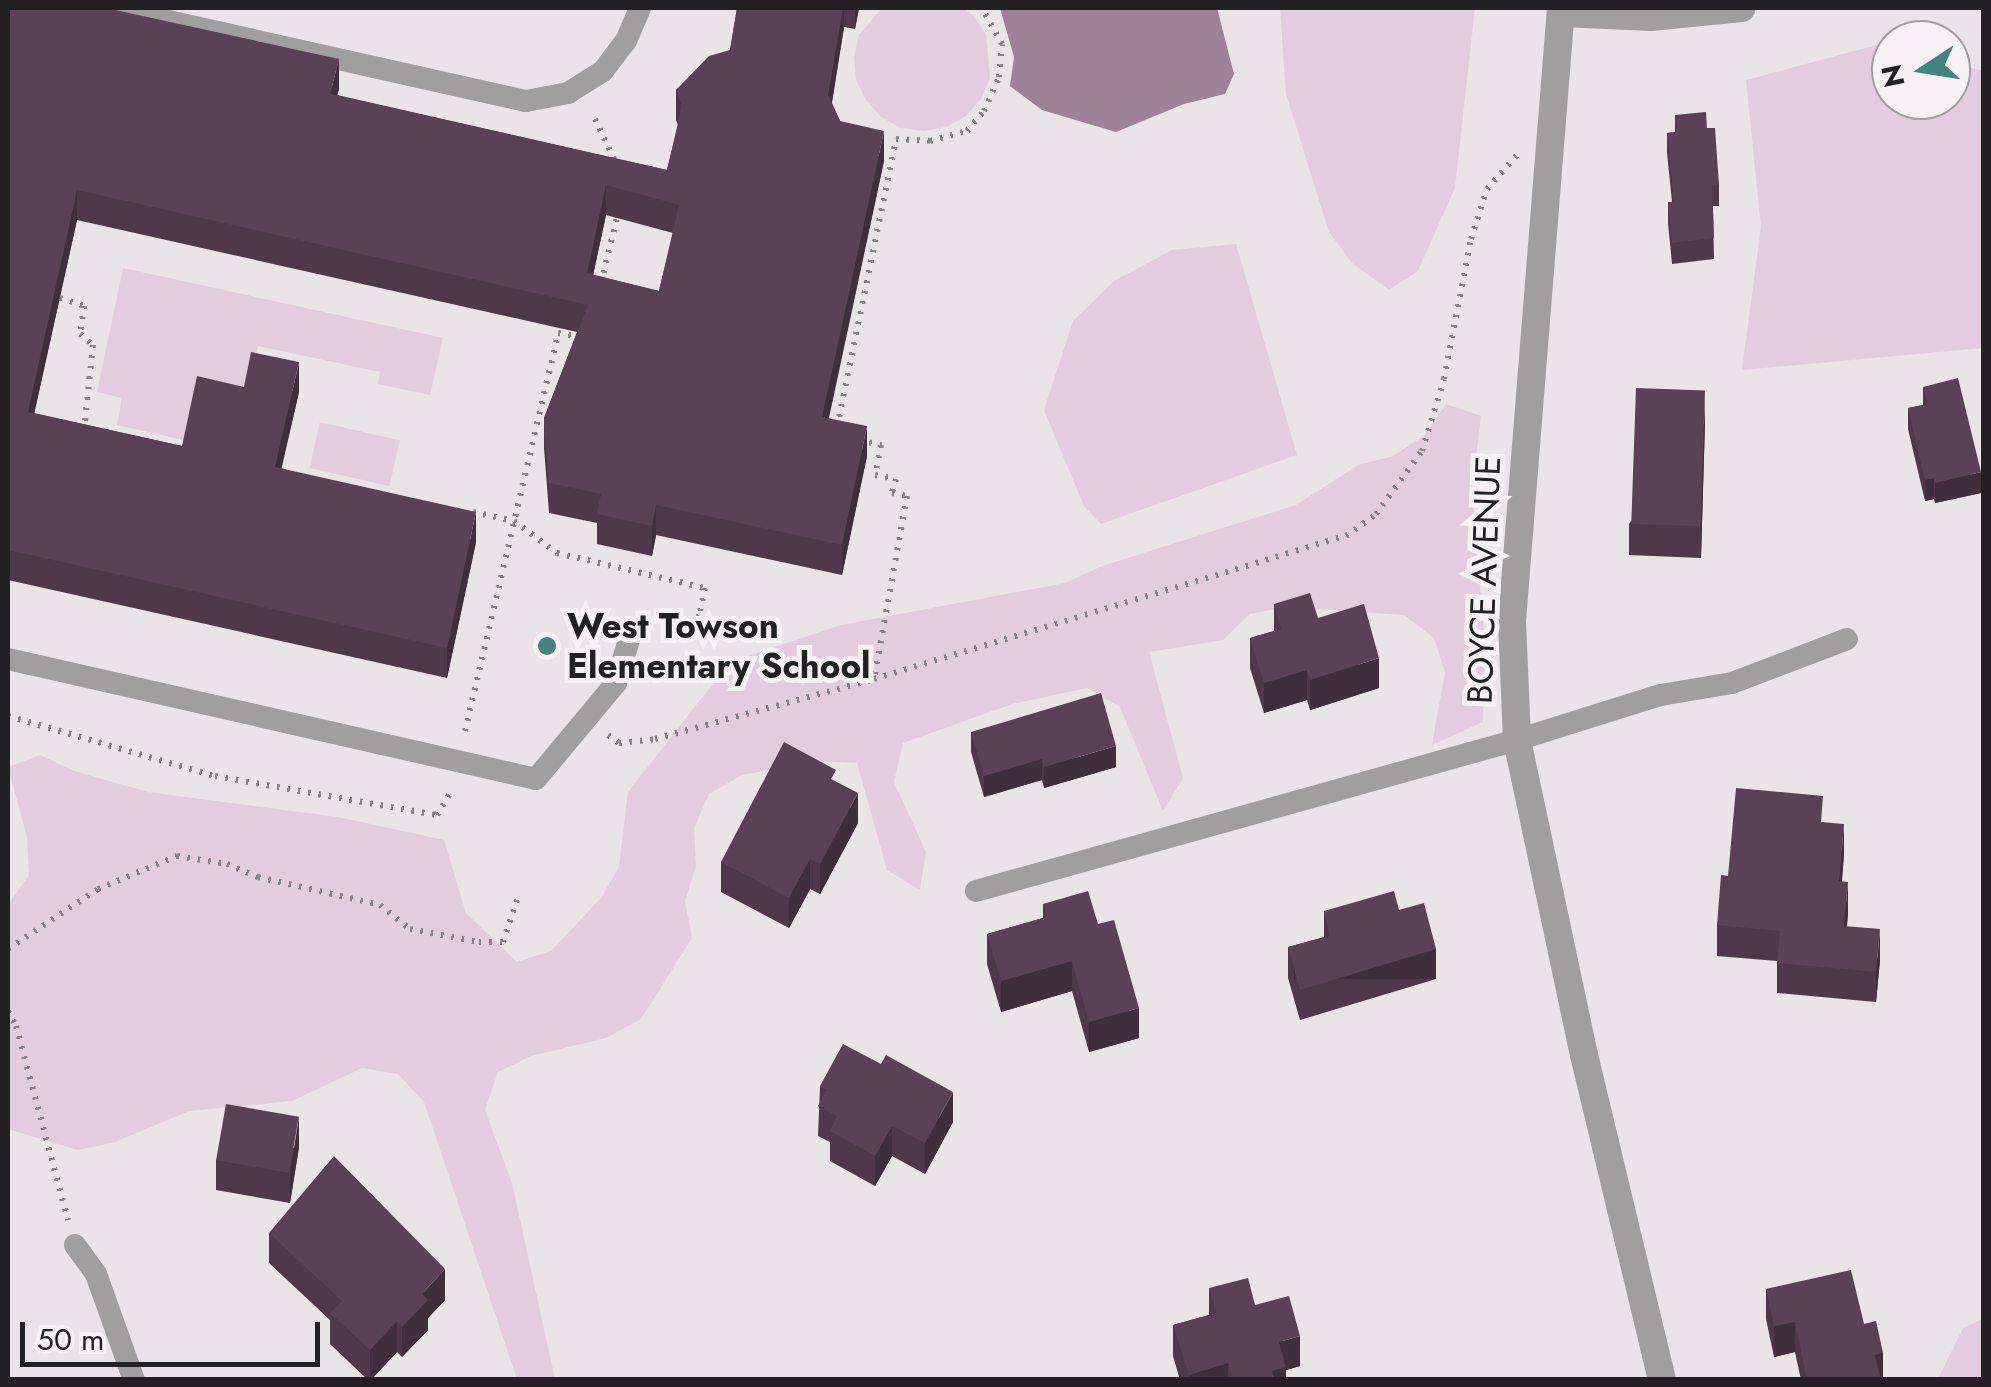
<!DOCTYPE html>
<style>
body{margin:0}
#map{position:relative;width:1991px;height:1387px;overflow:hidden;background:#eae3e8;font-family:Jost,sans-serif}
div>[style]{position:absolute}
.green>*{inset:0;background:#e2cdde;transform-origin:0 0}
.water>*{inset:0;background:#9d8298}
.path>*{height:6px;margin-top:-3px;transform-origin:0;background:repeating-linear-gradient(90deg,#888387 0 2.5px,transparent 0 10.5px)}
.service>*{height:22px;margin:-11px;padding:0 11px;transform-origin:11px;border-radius:11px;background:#a19ea0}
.minor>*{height:28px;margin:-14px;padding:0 14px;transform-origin:14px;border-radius:14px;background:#a19ea0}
.wall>*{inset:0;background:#4d394a}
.shaded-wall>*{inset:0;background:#3f2e3c;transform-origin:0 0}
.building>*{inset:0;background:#5a4256;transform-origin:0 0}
.dots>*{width:28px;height:28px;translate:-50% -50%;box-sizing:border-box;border:5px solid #f7f1f6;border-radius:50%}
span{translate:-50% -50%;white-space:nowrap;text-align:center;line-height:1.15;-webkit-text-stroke:10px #f7f1f6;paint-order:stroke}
.street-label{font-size:35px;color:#222022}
.poi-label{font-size:35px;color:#222022;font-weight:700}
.left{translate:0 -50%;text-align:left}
.frame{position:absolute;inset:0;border:10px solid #222022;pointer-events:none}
.north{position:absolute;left:1871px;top:20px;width:100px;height:100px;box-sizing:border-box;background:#f7f1f6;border:2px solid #a29da1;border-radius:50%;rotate:258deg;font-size:28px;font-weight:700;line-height:40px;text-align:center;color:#222022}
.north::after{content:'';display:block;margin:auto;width:35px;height:45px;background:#41867c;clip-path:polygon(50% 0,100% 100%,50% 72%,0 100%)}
.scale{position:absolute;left:20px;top:1322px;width:300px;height:45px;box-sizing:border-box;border:5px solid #222022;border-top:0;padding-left:12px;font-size:30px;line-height:35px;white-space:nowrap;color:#222022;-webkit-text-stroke:8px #f7f1f6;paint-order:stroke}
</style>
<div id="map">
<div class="green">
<i style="clip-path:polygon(882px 8px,963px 8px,973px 15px,986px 34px,990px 78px,981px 99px,966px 116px,946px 127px,924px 131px,901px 128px,881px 117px,866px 100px,856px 80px,854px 57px,859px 35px)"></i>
<i style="clip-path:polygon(1280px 8px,1475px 8px,1455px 188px,1418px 271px,1389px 290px,1352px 263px,1329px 232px,1286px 94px)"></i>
<i style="clip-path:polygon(1884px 43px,1891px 45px,1891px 100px,1951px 100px,1951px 62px,1983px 71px,1983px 348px,1742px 370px,1761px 227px,1746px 80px)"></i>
<i style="clip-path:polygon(1236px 244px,1297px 455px,1101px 524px,1084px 506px,1044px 410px,1073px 321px,1114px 281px,1172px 250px)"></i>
<i style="clip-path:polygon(123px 268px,443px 338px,430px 395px,378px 384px,380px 372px,258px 346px,243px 412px,188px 441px,117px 425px,122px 398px,97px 392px)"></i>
<i style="clip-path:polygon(1446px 404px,1481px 416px,1472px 491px,1485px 645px,1483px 722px,1432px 745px,1445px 672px,1434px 638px,1404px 615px,1287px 607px,1250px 614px,1223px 640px,1149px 652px,1183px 778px,1163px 811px,1120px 707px,1087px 688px,1012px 704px,903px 743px,894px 782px,926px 852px,920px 890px,887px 870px,857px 763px,818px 761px,742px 775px,709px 794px,694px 828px,696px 866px,685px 901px,692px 938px,641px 1019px,606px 1038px,531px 1056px,498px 1072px,485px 1110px,512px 1183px,555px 1379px,517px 1379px,424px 1102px,398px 1074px,362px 1068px,292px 1101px,189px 1111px,115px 1142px,78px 1150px,8px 1129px,8px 905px,29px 875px,27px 837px,8px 767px,40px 755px,74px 771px,148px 792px,338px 817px,444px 840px,466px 913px,517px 962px,551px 951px,601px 898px,619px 867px,628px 792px,730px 662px,841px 625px,1065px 583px,1102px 566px,1296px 505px,1358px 465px,1393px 456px,1424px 436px)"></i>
<i style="left:320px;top:422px;width:82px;height:47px;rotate:13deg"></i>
<i style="clip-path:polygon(1983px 1319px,1983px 1379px,1938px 1379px,1963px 1328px)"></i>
</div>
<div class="water">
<i style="clip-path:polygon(1000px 8px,1217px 8px,1234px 74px,1225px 94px,1184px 104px,1116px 132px,1042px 110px,1010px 86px,1014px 57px)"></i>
</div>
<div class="path">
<i style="left:595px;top:119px;width:49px;rotate:64.5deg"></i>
<i style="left:601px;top:283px;width:72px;rotate:-76.3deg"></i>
<i style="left:60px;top:298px;width:25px;rotate:18deg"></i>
<i style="left:84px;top:306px;width:28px;rotate:98deg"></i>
<i style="left:80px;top:334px;width:17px;rotate:40deg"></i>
<i style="left:93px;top:345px;width:85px;rotate:96deg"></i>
<i style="left:837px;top:427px;width:294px;rotate:-78.4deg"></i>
<i style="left:896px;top:139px;width:34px;rotate:3deg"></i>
<i style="left:930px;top:141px;width:38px;rotate:-15deg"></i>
<i style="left:967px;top:131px;width:26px;rotate:-50deg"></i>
<i style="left:984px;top:111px;width:37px;rotate:-66deg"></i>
<i style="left:999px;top:77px;width:33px;rotate:-85deg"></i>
<i style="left:1002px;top:44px;width:41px;rotate:-119.1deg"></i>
<i style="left:859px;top:440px;width:23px;rotate:13deg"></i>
<i style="left:881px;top:445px;width:31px;rotate:101deg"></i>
<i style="left:875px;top:475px;width:21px;rotate:11deg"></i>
<i style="left:896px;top:479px;width:15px;rotate:106deg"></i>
<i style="left:892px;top:493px;width:15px;rotate:11deg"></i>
<i style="left:907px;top:496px;width:186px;rotate:100.2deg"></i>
<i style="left:473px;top:512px;width:42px;rotate:12.4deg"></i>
<i style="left:514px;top:521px;width:54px;rotate:36.7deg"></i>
<i style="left:557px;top:553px;width:152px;rotate:13.3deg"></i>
<i style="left:705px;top:588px;width:30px;rotate:102deg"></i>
<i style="left:699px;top:617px;width:40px;rotate:168deg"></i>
<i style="left:8px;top:716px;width:216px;rotate:16.2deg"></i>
<i style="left:215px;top:776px;width:225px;rotate:10deg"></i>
<i style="left:437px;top:815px;width:27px;rotate:-59deg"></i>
<i style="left:465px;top:731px;width:409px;rotate:-76.8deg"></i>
<i style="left:558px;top:333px;width:23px;rotate:10deg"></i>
<i style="left:608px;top:735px;width:14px;rotate:36deg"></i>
<i style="left:619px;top:743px;width:36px;rotate:-6deg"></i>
<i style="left:655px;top:739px;width:227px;rotate:-15.3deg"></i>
<i style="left:874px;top:679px;width:493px;rotate:-16.9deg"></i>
<i style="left:1346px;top:536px;width:37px;rotate:-36deg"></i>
<i style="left:1376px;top:514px;width:78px;rotate:-53.9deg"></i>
<i style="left:1422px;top:451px;width:75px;rotate:-73deg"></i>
<i style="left:1444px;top:379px;width:143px;rotate:-79.1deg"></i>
<i style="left:1471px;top:239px;width:52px;rotate:-72.3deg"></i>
<i style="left:1487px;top:189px;width:45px;rotate:-48.6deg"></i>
<i style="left:8px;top:949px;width:108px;rotate:-33.7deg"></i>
<i style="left:98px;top:889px;width:86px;rotate:-22.7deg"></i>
<i style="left:177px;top:856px;width:51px;rotate:9.1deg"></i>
<i style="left:227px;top:864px;width:34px;rotate:23deg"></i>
<i style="left:258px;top:877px;width:125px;rotate:12.9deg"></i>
<i style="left:380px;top:905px;width:38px;rotate:39deg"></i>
<i style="left:410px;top:929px;width:70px;rotate:10.7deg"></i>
<i style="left:479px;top:942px;width:24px"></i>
<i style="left:503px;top:942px;width:51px;rotate:-71.6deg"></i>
<i style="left:8px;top:1011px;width:17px;rotate:62deg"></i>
<i style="left:16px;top:1026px;width:201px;rotate:75deg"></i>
</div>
<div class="service">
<i style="left:110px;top:8px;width:426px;rotate:12.6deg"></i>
<i style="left:526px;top:101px;width:43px;rotate:-10.8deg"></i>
<i style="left:568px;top:93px;width:41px;rotate:-32.2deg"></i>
<i style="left:603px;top:71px;width:38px;rotate:-53deg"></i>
<i style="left:626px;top:41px;width:36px;rotate:-67deg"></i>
<i style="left:8px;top:659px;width:541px;rotate:12.8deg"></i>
<i style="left:536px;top:779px;width:125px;rotate:-50.2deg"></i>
<i style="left:616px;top:683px;width:55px;rotate:-73.2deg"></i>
<i style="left:976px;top:891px;width:562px;rotate:-15.6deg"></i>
<i style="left:1517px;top:740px;width:151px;rotate:-17.4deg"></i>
<i style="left:1661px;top:695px;width:72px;rotate:-9.6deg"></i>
<i style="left:1732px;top:683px;width:123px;rotate:-20.9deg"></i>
<i style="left:75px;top:1245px;width:36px;rotate:54deg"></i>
<i style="left:96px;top:1274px;width:113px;rotate:70.3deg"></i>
</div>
<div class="minor">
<i style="left:1561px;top:8px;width:615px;rotate:94.57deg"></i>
<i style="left:1512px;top:621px;width:119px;rotate:87.6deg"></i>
<i style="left:1517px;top:740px;width:322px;rotate:78deg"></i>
<i style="left:1584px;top:1055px;width:334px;rotate:76.5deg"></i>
<i style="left:1561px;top:13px;width:90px;rotate:2.5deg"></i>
<i style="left:1651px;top:17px;width:91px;rotate:-5.6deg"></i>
</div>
<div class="wall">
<i style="clip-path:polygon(evenodd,8px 8px,339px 89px,337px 95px,667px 170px,678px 125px,676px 120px,676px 90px,730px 50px,737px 8px,859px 8px,855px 29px,844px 27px,832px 103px,840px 121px,884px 161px,829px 418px,867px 456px,842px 575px,656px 535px,652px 556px,597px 544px,597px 523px,549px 513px,544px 448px,544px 418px,577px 332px,77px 220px,34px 413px,182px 446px,244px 387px,299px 392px,281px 468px,476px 542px,447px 678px,8px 580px,8px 8px,606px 215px,673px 233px,659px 291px,593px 275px,606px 215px)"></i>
<i style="clip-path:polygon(1675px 115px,1707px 128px,1719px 185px,1719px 206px,1713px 206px,1714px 259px,1672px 264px,1668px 223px,1668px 202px,1672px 202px,1667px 153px,1667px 133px,1675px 132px)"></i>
<i style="clip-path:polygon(1923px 387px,1981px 493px,1935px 503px,1934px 499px,1925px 501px,1908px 429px,1908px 408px,1923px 405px)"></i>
<i style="clip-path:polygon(1705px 422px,1701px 558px,1629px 555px,1629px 524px)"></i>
<i style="clip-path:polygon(1274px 604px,1318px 618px,1379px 688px,1310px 710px,1307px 700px,1264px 713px,1250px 668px,1250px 638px,1274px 631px)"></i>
<i style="clip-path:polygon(971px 732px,1116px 767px,1044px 788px,1042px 780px,984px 797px,971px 752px)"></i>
<i style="clip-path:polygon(836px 782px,858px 823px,820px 894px,810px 889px,789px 928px,721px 892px,721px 862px)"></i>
<i style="clip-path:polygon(1823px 822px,1844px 854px,1842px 882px,1848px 912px,1847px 927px,1880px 960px,1876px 1002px,1777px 993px,1777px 961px,1717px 956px,1717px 925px,1728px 876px)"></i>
<i style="clip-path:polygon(1043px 904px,1098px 924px,1139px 1038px,1089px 1052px,1072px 991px,1001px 1012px,987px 964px,987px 934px,1043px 918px)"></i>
<i style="clip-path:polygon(1399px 910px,1436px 979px,1300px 1020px,1288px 978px,1288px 947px,1324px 937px,1324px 911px)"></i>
<i style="clip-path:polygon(820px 1086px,953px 1122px,925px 1174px,892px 1156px,875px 1186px,830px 1161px,830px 1142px,818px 1136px)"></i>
<i style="clip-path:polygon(299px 1147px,290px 1203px,216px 1190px,216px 1160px)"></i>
<i style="clip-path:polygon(269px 1233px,445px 1300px,428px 1318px,428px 1330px,402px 1357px,397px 1352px,371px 1380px,368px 1380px,330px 1344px,330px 1320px,269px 1263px)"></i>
<i style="clip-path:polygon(1209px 1288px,1255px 1305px,1300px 1366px,1286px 1370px,1286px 1380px,1180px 1380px,1173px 1356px,1173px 1325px,1209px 1315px)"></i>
<i style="clip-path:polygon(1766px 1289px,1864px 1324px,1883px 1380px,1801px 1380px,1795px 1352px,1774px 1357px,1766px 1319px)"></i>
</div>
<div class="shaded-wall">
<i style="clip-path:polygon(843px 8px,844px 8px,844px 27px,828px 125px,828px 95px)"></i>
<i style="clip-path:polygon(855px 8px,859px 8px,855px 29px)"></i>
<i style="clip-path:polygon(339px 59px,339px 89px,330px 124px,330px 94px)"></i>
<i style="clip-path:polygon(884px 131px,884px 161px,822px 447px,822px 417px)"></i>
<i style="clip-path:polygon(606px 185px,606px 215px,587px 303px,587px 273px)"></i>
<i style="clip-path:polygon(77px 190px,77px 220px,28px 442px,28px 412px)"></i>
<i style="clip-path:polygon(299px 362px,299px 392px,275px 497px,275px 467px)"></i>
<i style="clip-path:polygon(1705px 391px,1705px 422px,1701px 558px,1701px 528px)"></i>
<i style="clip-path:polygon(867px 426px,867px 456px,842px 575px,842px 545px)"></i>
<i style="clip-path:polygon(1981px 472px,1981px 493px,1935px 503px,1935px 483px)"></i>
<i style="clip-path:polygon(1934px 478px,1934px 499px,1925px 501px,1925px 480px)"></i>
<i style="clip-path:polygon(656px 505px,656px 535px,652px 556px,652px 526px)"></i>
<i style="clip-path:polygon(476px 512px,476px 542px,447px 678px,447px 648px)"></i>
<i style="clip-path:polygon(1379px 658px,1379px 688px,1310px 710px,1310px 680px)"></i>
<i style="clip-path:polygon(1307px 670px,1307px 700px,1264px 713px,1264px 683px)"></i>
<i style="clip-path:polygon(1116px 746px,1116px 767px,1044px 788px,1044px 767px)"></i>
<i style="clip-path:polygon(1042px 759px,1042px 780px,984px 797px,984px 776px)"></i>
<i style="clip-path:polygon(858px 793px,858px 823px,820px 894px,820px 864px)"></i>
<i style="clip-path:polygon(1844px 824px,1844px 854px,1839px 912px,1839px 881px)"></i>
<i style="clip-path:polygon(810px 859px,810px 889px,789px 928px,789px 898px)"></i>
<i style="clip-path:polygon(1848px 882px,1848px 912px,1844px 957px,1844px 926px)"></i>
<i style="clip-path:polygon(1880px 929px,1880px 960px,1876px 1002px,1876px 972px)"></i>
<i style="left:1436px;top:949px;width:30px;height:142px;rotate:90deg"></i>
<i style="clip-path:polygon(1072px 961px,1072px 991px,1001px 1012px,1001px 981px)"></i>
<i style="clip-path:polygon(1139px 1008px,1139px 1038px,1089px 1052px,1089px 1022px)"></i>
<i style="clip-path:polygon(953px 1092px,953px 1122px,925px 1174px,925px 1143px)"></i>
<i style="clip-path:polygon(299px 1117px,299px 1147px,290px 1203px,290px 1173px)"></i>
<i style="clip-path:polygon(892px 1126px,892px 1156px,875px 1186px,875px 1156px)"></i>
<i style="clip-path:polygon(445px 1269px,445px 1300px,428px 1318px,428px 1330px,402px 1357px,402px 1327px,422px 1294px)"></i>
<i style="clip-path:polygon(397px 1321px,397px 1352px,370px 1380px,370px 1350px)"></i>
<i style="clip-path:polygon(1795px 1322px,1795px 1352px,1774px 1357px,1774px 1326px)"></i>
<i style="clip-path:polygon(1300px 1336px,1300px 1366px,1286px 1370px,1286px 1380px,1272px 1380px,1272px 1371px,1279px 1342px)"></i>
<i style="left:1883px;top:1353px;width:27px;height:8px;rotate:90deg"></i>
<i style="clip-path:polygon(1228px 1363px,1228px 1380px,1189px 1380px,1189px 1375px)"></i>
</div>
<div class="building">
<i style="clip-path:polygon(evenodd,8px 8px,106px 8px,339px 59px,330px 94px,667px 170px,682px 106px,676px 90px,709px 56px,730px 50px,737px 8px,843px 8px,828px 95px,840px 121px,884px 131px,822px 417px,867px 426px,842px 545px,656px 505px,652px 526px,597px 514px,601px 494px,549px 483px,544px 418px,588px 305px,77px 190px,28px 412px,182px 446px,197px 376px,244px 387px,251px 352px,299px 362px,275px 467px,476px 512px,447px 648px,8px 550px,8px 8px,606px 185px,679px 205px,659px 291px,587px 273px,606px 185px)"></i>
<i style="clip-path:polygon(1706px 112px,1707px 128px,1715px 128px,1719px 185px,1712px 186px,1714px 238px,1672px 243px,1668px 202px,1674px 202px,1667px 133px,1677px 132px,1675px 115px)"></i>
<i style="clip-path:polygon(1958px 378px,1981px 472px,1935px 483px,1934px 478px,1925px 480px,1908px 408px,1928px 404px,1923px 387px)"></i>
<i style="left:1636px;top:388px;width:69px;height:136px;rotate:2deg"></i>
<i style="clip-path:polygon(1310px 593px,1318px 618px,1364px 604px,1379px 658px,1310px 680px,1307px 670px,1264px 683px,1250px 638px,1281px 629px,1274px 604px)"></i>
<i style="clip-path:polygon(1101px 693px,1116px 746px,1044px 767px,1042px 759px,984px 776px,971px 732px)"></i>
<i style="clip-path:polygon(784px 742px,836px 770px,831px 779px,858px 793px,820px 864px,810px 859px,789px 898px,721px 862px)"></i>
<i style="clip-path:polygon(1736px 788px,1823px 796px,1821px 822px,1844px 824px,1839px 881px,1848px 882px,1844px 926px,1880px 929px,1876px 972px,1777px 963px,1780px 931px,1717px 925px,1721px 875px,1728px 876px)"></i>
<i style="clip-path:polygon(1088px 891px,1098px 924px,1114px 920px,1139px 1008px,1089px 1022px,1072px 961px,1001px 981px,987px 934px,1046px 917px,1043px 904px)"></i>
<i style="clip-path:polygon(1394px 891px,1399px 910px,1424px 903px,1436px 949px,1300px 990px,1288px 947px,1330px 936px,1324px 911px)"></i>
<i style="clip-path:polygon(843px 1044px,881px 1064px,886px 1055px,953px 1092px,925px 1143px,892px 1126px,875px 1156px,830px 1131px,837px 1116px,818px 1106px,827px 1090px,820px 1086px)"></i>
<i style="left:226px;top:1104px;width:74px;height:57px;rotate:10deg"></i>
<i style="clip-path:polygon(334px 1156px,445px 1269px,422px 1294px,428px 1300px,402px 1327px,397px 1321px,370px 1350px,330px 1313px,342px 1301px,269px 1233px)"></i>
<i style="clip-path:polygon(1851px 1270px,1864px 1324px,1876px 1321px,1883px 1353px,1875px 1355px,1881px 1380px,1807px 1380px,1795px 1322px,1774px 1326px,1766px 1289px)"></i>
<i style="clip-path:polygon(1248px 1278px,1255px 1305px,1289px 1296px,1300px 1336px,1279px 1342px,1286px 1367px,1272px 1371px,1275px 1380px,1233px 1380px,1228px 1363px,1189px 1375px,1173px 1325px,1216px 1313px,1209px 1288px)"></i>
</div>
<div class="dots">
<i style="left:547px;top:646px;background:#41867c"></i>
</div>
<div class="street-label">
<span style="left:1484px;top:580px;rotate:-88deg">BOYCE AVENUE</span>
</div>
<div class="poi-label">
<span class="left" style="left:567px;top:646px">West Towson<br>Elementary School</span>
</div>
<div class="frame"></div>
<div class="north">N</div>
<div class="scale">50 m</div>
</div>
